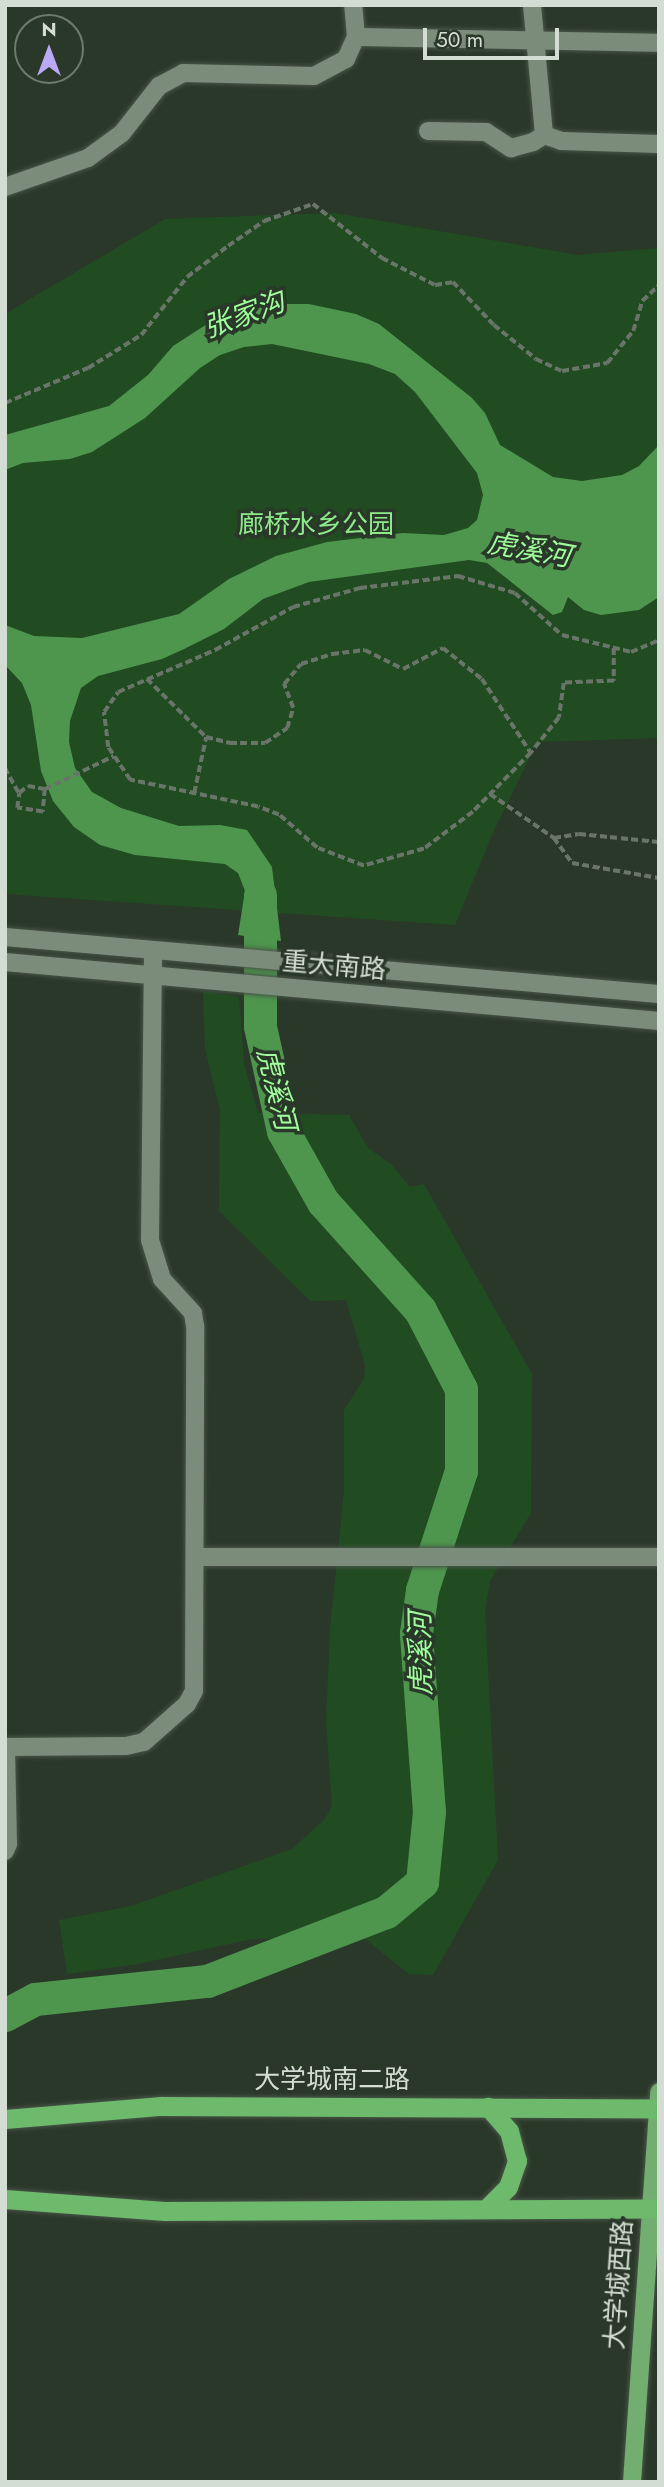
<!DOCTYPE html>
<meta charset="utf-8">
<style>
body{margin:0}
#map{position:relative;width:664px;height:2487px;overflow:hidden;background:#2a3829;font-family:Jost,"Noto Sans SC",sans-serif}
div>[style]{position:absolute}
.green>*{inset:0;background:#214c21}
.water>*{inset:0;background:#4e954d}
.river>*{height:33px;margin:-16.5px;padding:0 16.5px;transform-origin:16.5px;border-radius:16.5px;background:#4e954d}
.path>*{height:3.5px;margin-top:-1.75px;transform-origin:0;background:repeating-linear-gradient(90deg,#697568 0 7px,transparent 0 10.5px)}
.roads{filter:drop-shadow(0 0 2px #485548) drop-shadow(0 0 2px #485548)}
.minor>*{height:18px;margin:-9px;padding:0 9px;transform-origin:9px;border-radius:9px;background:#7c8c7b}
.secondary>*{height:18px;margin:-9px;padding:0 9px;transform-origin:9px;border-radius:9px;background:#7c8c7b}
.primary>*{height:18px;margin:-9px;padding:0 9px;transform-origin:9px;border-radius:9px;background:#71ae70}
.trunk>*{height:19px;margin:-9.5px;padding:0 9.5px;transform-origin:9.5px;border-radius:9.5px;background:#6eba6c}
span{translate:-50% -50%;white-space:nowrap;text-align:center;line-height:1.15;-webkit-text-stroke:7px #2a3829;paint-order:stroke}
.park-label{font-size:26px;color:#8dea8b}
.street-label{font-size:26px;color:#d4ddd3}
.water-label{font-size:28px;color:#9ffd9c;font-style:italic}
.frame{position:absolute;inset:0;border:7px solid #d4ddd3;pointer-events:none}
.north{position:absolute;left:14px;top:14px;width:70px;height:70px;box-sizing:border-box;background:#2a3829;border:2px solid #6e7a6d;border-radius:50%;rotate:0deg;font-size:19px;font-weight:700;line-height:28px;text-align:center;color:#d4ddd3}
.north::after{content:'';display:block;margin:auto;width:24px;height:32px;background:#baaaf6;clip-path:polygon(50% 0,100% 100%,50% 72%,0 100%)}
.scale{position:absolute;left:423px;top:28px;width:136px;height:32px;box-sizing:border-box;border:4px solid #d4ddd3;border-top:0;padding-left:9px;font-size:21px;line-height:24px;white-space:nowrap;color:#d4ddd3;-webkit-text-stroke:5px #2a3829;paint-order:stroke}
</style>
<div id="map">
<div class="green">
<i style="clip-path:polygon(335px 213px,578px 255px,659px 248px,659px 738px,537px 742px,492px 835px,455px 925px,5px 894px,5px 314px,165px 219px)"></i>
<i style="clip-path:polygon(203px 991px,239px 997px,244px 1064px,258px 1113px,349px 1115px,368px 1148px,391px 1164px,410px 1187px,424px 1184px,532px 1374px,531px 1513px,490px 1581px,485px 1610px,498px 1860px,433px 1975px,409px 1974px,364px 1938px,252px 1939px,138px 1964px,67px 1974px,59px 1920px,131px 1906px,292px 1849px,325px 1819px,332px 1805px,326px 1722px,330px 1629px,344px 1491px,344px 1410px,364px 1379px,365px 1365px,346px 1300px,310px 1301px,219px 1211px,220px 1110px,205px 1049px)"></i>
</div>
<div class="water">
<i style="clip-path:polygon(270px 304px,309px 304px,356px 314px,379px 324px,472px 398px,485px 413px,500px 445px,553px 477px,582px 481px,622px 475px,639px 466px,659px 445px,659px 597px,639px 610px,601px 615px,584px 610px,568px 597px,562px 612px,553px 615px,487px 563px,469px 560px,309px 582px,263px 599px,224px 629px,182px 650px,162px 659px,98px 676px,81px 688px,70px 721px,69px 742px,75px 768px,92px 792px,121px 808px,179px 826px,220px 825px,247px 830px,272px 867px,281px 941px,238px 935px,245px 891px,238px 873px,225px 864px,135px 855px,100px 845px,74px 827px,53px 801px,41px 771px,31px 705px,22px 683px,5px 665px,5px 625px,34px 636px,82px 638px,179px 614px,229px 579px,276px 556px,327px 542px,403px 533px,444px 535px,468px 528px,477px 520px,483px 495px,477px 473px,415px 392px,395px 374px,369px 364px,272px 344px,244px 347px,220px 355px,200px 368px,145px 418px,92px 452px,70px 459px,23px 463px,5px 470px,5px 435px,109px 406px,148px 375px,173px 346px,204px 326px,234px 311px)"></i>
</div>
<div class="river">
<i style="left:5px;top:2015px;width:34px;rotate:-28deg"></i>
<i style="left:35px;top:1999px;width:173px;rotate:-6deg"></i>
<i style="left:207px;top:1981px;width:192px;rotate:-21.1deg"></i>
<i style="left:386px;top:1912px;width:47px;rotate:-39.8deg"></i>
<i style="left:422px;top:1882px;width:70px;rotate:-84.3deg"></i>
<i style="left:429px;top:1812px;width:179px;rotate:-94.2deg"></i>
<i style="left:416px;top:1633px;width:43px;rotate:-82.1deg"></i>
<i style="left:422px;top:1590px;width:125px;rotate:-71.9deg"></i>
<i style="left:461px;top:1471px;width:82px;rotate:-90deg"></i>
<i style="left:461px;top:1389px;width:89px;rotate:-117.4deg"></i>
<i style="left:420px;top:1310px;width:145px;rotate:-131.9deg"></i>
<i style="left:323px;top:1202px;width:81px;rotate:-119.4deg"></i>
<i style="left:283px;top:1131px;width:107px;rotate:-102.4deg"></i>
<i style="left:260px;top:1026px;width:131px;rotate:-90deg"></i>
</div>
<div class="path">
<i style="left:5px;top:403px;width:90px;rotate:-22.9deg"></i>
<i style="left:88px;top:368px;width:62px;rotate:-31.9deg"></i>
<i style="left:141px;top:335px;width:74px;rotate:-51.6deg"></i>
<i style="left:187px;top:277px;width:51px;rotate:-37.1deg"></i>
<i style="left:228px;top:246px;width:44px;rotate:-34.8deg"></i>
<i style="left:264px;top:221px;width:52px;rotate:-19.1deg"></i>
<i style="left:313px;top:204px;width:88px;rotate:38deg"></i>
<i style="left:382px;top:258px;width:59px;rotate:27deg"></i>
<i style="left:435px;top:285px;width:18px;rotate:-9deg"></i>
<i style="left:453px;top:282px;width:59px;rotate:46.4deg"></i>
<i style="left:494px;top:325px;width:54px;rotate:39deg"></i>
<i style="left:536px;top:359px;width:29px;rotate:25deg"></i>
<i style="left:562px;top:371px;width:46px;rotate:-10.1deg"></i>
<i style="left:607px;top:363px;width:41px;rotate:-50.9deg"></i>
<i style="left:633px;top:331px;width:31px;rotate:-73deg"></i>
<i style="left:642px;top:301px;width:23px;rotate:-43deg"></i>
<i style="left:614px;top:648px;width:33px;rotate:90deg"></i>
<i style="left:614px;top:681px;width:50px;rotate:177.7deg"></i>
<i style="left:564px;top:683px;width:35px;rotate:98deg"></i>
<i style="left:559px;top:718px;width:45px;rotate:128.7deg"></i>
<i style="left:531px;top:753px;width:83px;rotate:134.5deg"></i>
<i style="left:473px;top:812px;width:61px;rotate:142.9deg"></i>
<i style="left:424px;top:849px;width:62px;rotate:164.2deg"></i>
<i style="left:364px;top:866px;width:50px;rotate:-159deg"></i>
<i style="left:317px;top:848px;width:50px;rotate:-139deg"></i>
<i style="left:279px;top:815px;width:22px;rotate:-159deg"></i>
<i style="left:258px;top:807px;width:131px;rotate:-168.1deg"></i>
<i style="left:130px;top:780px;width:40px;rotate:-124deg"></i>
<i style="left:108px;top:747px;width:35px;rotate:-97deg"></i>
<i style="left:104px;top:712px;width:24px;rotate:-55deg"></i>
<i style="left:118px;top:692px;width:106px;rotate:-23.4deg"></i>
<i style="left:215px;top:650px;width:89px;rotate:-28.9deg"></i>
<i style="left:293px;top:607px;width:70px;rotate:-15.8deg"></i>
<i style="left:360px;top:588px;width:99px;rotate:-7deg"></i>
<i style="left:458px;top:576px;width:59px;rotate:16.6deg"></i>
<i style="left:515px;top:593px;width:63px;rotate:41.8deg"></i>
<i style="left:562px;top:635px;width:71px;rotate:13.8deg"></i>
<i style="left:631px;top:652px;width:30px;rotate:-23deg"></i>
<i style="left:147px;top:679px;width:83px;rotate:44.5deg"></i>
<i style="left:206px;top:737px;width:25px;rotate:14deg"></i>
<i style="left:230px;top:743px;width:35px"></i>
<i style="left:265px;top:743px;width:27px;rotate:-34deg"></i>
<i style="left:287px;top:728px;width:21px;rotate:-73deg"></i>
<i style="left:293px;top:708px;width:26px;rotate:-111deg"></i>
<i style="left:284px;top:684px;width:26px;rotate:-50deg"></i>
<i style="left:301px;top:664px;width:33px;rotate:-18deg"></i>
<i style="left:332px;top:654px;width:33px;rotate:-7deg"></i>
<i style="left:365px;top:650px;width:42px;rotate:26.6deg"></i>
<i style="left:403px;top:669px;width:45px;rotate:-27.7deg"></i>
<i style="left:443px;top:648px;width:50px;rotate:38.5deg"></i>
<i style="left:482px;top:679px;width:89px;rotate:56.5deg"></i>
<i style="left:5px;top:768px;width:29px;rotate:61deg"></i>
<i style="left:45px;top:789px;width:23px;rotate:95deg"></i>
<i style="left:43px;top:812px;width:26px;rotate:-171deg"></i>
<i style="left:17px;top:808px;width:15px;rotate:-82deg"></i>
<i style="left:19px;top:793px;width:11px;rotate:-38deg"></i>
<i style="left:28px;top:786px;width:17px;rotate:10deg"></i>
<i style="left:45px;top:789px;width:76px;rotate:-25.6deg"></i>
<i style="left:194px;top:793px;width:57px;rotate:-77.9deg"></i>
<i style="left:490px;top:794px;width:78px;rotate:34.5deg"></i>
<i style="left:554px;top:838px;width:31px;rotate:54deg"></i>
<i style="left:572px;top:863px;width:88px;rotate:9.8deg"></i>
<i style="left:554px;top:838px;width:25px;rotate:-9deg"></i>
<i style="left:579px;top:834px;width:80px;rotate:5.7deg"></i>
</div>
<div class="roads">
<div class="minor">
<i style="left:532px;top:5px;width:131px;rotate:84.7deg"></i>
<i style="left:356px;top:37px;width:303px;rotate:1.1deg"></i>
<i style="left:428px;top:131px;width:58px;rotate:1deg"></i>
<i style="left:486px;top:132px;width:30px;rotate:33deg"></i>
<i style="left:511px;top:148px;width:23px;rotate:-15deg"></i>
<i style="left:533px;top:142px;width:13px;rotate:-32deg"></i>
<i style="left:544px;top:135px;width:18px;rotate:19deg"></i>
<i style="left:561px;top:141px;width:98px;rotate:1.8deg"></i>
<i style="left:5px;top:187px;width:88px;rotate:-19.3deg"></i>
<i style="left:88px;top:158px;width:42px;rotate:-36.3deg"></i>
<i style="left:122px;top:133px;width:60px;rotate:-51.8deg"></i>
<i style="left:159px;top:86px;width:27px;rotate:-28deg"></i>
<i style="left:183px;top:73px;width:131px;rotate:1.3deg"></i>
<i style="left:314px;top:76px;width:36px;rotate:-28deg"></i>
<i style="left:346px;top:59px;width:24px;rotate:-66deg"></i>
<i style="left:356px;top:37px;width:32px;rotate:-95deg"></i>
<i style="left:195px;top:1557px;width:464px"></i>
<i style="left:5px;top:1747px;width:121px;rotate:-0.5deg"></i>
<i style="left:126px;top:1746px;width:18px;rotate:-13deg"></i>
<i style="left:144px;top:1742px;width:57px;rotate:-41.5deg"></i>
<i style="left:187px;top:1704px;width:15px;rotate:-62deg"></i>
<i style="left:194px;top:1691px;width:365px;rotate:-89.8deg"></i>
<i style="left:195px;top:1326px;width:13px;rotate:-99deg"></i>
<i style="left:193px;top:1313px;width:46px;rotate:-132.4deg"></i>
<i style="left:162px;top:1279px;width:41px;rotate:-107.1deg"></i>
<i style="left:150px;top:1240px;width:290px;rotate:-89.4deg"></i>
<i style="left:5px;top:1851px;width:8px;rotate:-67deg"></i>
<i style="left:8px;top:1844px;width:97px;rotate:-91.2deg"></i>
</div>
<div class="secondary">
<i style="left:5px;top:937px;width:656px;rotate:4.98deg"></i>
<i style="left:5px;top:962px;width:657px;rotate:5.15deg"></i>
</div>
<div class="primary">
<i style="left:632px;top:2482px;width:391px;rotate:-86deg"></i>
</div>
<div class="trunk">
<i style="left:5px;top:2119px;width:157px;rotate:-4.8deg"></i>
<i style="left:161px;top:2106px;width:498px;rotate:0.3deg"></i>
<i style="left:5px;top:2199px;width:160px;rotate:4.3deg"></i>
<i style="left:165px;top:2211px;width:494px;rotate:-0.3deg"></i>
<i style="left:486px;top:2209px;width:31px;rotate:-45deg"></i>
<i style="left:508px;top:2187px;width:28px;rotate:-71deg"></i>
<i style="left:517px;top:2161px;width:31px;rotate:-105deg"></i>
<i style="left:509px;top:2131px;width:32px;rotate:-131deg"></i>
</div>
</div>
<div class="park-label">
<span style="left:316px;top:525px">廊桥水乡公园</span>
</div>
<div class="street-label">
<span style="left:334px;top:966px;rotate:5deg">重大南路</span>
<span style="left:332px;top:2080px">大学城南二路</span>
<span style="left:619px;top:2285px;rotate:-86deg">大学城西路</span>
</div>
<div class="water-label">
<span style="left:244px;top:315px;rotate:-20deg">张家沟</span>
<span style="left:529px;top:550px;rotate:10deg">虎溪河</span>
<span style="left:276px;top:1089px;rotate:76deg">虎溪河</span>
<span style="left:421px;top:1654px;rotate:-91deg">虎溪河</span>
</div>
<div class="frame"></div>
<div class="north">N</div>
<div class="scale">50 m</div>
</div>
